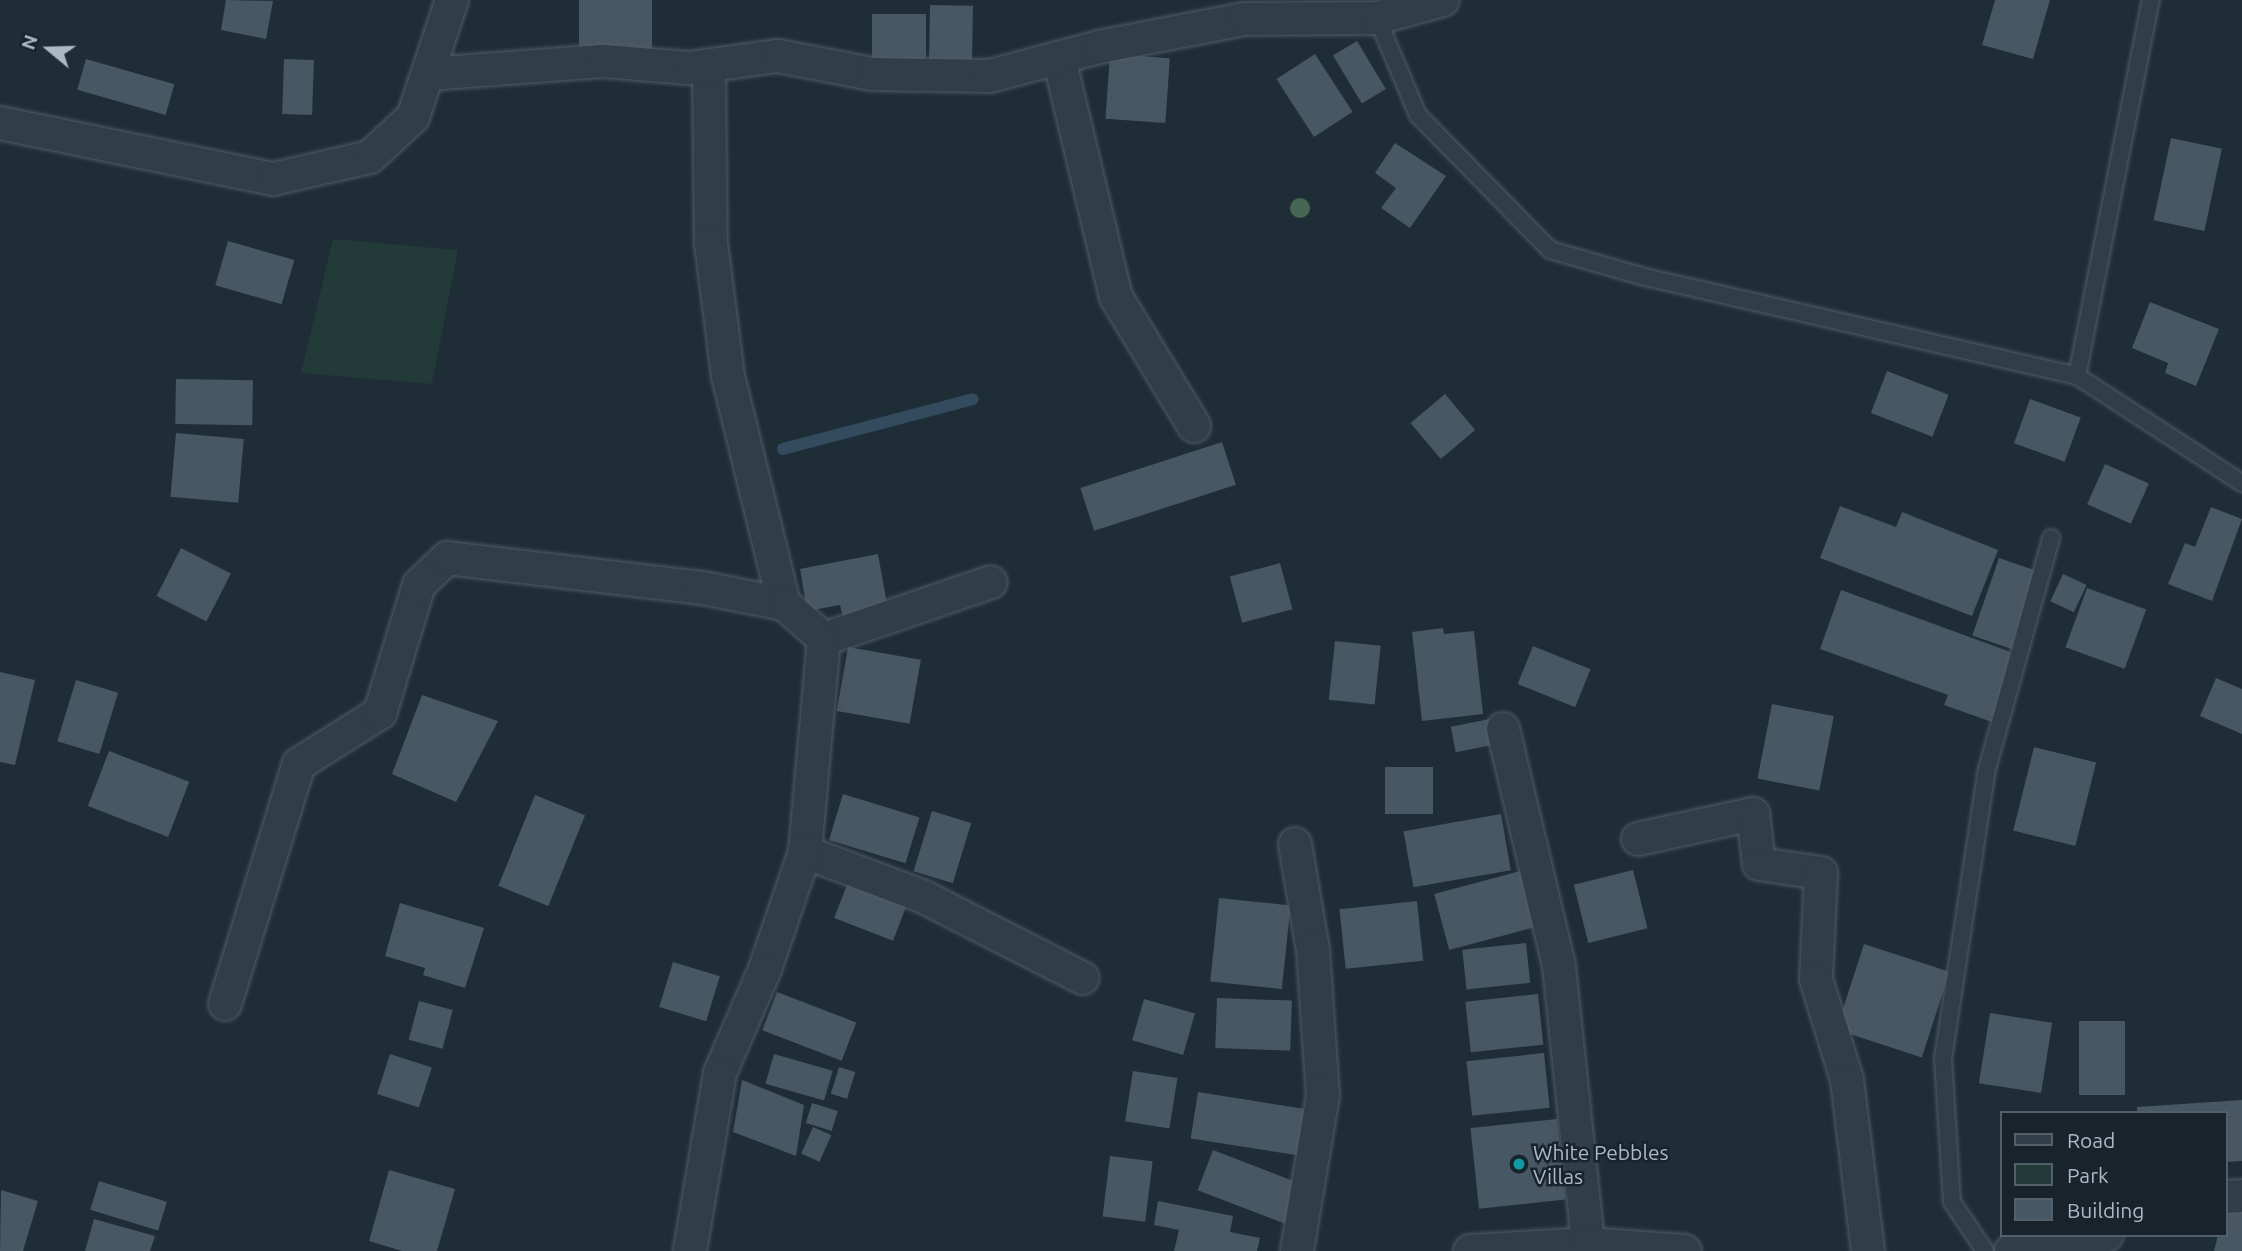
<!DOCTYPE html>
<style>
body{margin:0}
#map{position:relative;width:2242px;height:1251px;overflow:hidden;background:#1f2d37;font-family:Ubuntu,sans-serif}
div>[style]{position:absolute}
.green>*{inset:0;background:#223a38}
.stream>*{height:12px;margin:-6px;padding:0 6px;transform-origin:6px;border-radius:6px;background:#324b5f}
.building>*{inset:0;background:#475763;transform-origin:0 0}
.roads{filter:drop-shadow(0 0 2px #505c65) drop-shadow(0 0 2px #505c65)}
.service>*{height:16px;margin:-8px;padding:0 8px;transform-origin:8px;border-radius:8px;background:#323e47}
.minor>*{height:32px;margin:-16px;padding:0 16px;transform-origin:16px;border-radius:16px;background:#323e47}
.trees>*{width:20px;height:20px;margin:-10px;border-radius:50%;background:#456652}
.dots>*{width:19px;height:19px;translate:-50% -50%;box-sizing:border-box;border:4px solid #18232c;border-radius:50%}
span{translate:-50% -50%;white-space:nowrap;text-align:center;line-height:1.15;-webkit-text-stroke:5px #18232c;paint-order:stroke}
.poi-label{font-size:21px;color:#acb9c4}
.left{translate:0 -50%;text-align:left}
.legend{position:absolute;left:2000px;top:1111px;width:228px;height:126px;box-sizing:border-box;background:#18232c;border:2px solid #535f69;margin:0;padding:9px 12px;list-style:none;font-size:21px;color:#acb9c4}
.legend li{display:flex;align-items:center;gap:14px;height:35px}
.legend b{width:35px;border:2px solid #535f69}
.north{position:absolute;left:14px;top:14px;width:70px;height:70px;-webkit-text-stroke:5px #18232c;paint-order:stroke;rotate:289deg;font-size:19px;font-weight:700;line-height:28px;text-align:center;color:#acb9c4}
.north::after{content:'';display:block;margin:auto;width:24px;height:32px;background:#acb9c4;clip-path:polygon(50% 0,100% 100%,50% 72%,0 100%)}
</style>
<div id="map">
<div class="green">
<i style="clip-path:polygon(333px 239px,458px 250px,432px 384px,301px 373px)"></i>
</div>
<div class="stream">
<i style="left:783px;top:449px;width:196px;rotate:-14.7deg"></i>
</div>
<div class="building">
<i style="clip-path:polygon(226px 0,273px 1px,266px 39px,221px 30px)"></i>
<i style="left:579px;top:0;width:73px;height:53px"></i>
<i style="clip-path:polygon(1995px 0,2050px 0,2033px 59px,1982px 45px)"></i>
<i style="left:930px;top:5px;width:43px;height:55px;rotate:1deg"></i>
<i style="left:872px;top:14px;width:54px;height:45px"></i>
<i style="left:1357px;top:41px;width:56px;height:28px;rotate:59deg"></i>
<i style="left:1110px;top:54px;width:60px;height:65px;rotate:4deg"></i>
<i style="left:1315px;top:54px;width:69px;height:46px;rotate:57deg"></i>
<i style="left:86px;top:59px;width:92px;height:32px;rotate:16deg"></i>
<i style="left:284px;top:59px;width:30px;height:55px;rotate:2deg"></i>
<i style="left:2171px;top:138px;width:52px;height:84px;rotate:12deg"></i>
<i style="clip-path:polygon(1395px 143px,1446px 176px,1410px 228px,1381px 208px,1396px 188px,1375px 173px)"></i>
<i style="left:228px;top:241px;width:69px;height:46px;rotate:16deg"></i>
<i style="clip-path:polygon(2150px 302px,2219px 329px,2196px 386px,2165px 373px,2168px 363px,2132px 348px)"></i>
<i style="left:1887px;top:371px;width:66px;height:45px;rotate:21deg"></i>
<i style="left:176px;top:379px;width:77px;height:45px;rotate:1deg"></i>
<i style="left:1445px;top:394px;width:47px;height:45px;rotate:50deg"></i>
<i style="left:2030px;top:399px;width:54px;height:47px;rotate:20deg"></i>
<i style="left:176px;top:433px;width:68px;height:64px;rotate:5deg"></i>
<i style="left:1222px;top:442px;width:45px;height:149px;rotate:72deg"></i>
<i style="left:2105px;top:464px;width:48px;height:44px;rotate:24deg"></i>
<i style="clip-path:polygon(1840px 506px,1896px 527px,1902px 512px,1998px 550px,1972px 616px,1820px 558px)"></i>
<i style="clip-path:polygon(2211px 507px,2242px 519px,2212px 601px,2168px 584px,2185px 543px,2195px 547px)"></i>
<i style="left:181px;top:548px;width:56px;height:54px;rotate:27deg"></i>
<i style="clip-path:polygon(878px 554px,888px 609px,843px 618px,840px 605px,807px 611px,800px 569px)"></i>
<i style="left:1999px;top:558px;width:43px;height:82px;rotate:19deg"></i>
<i style="left:1280px;top:563px;width:48px;height:52px;rotate:75deg"></i>
<i style="left:2063px;top:574px;width:26px;height:30px;rotate:25deg"></i>
<i style="left:2087px;top:588px;width:63px;height:63px;rotate:20deg"></i>
<i style="clip-path:polygon(1841px 590px,2016px 654px,1992px 722px,1944px 705px,1948px 695px,1820px 649px)"></i>
<i style="clip-path:polygon(1443px 628px,1444px 634px,1474px 631px,1483px 714px,1422px 721px,1412px 632px)"></i>
<i style="left:1335px;top:641px;width:46px;height:59px;rotate:6deg"></i>
<i style="left:1533px;top:646px;width:62px;height:41px;rotate:22deg"></i>
<i style="left:848px;top:647px;width:74px;height:65px;rotate:10deg"></i>
<i style="clip-path:polygon(0 672px,35px 680px,15px 765px,0 762px)"></i>
<i style="clip-path:polygon(2216px 678px,2242px 689px,2242px 734px,2200px 716px)"></i>
<i style="left:76px;top:680px;width:44px;height:64px;rotate:17deg"></i>
<i style="clip-path:polygon(422px 695px,498px 721px,456px 802px,392px 774px)"></i>
<i style="left:1772px;top:704px;width:63px;height:76px;rotate:11deg"></i>
<i style="left:1490px;top:719px;width:26px;height:40px;rotate:79deg"></i>
<i style="left:2034px;top:747px;width:64px;height:86px;rotate:14deg"></i>
<i style="left:109px;top:751px;width:86px;height:59px;rotate:21deg"></i>
<i style="left:1385px;top:767px;width:48px;height:47px"></i>
<i style="left:843px;top:794px;width:80px;height:48px;rotate:17deg"></i>
<i style="left:535px;top:795px;width:54px;height:98px;rotate:22deg"></i>
<i style="left:932px;top:811px;width:41px;height:63px;rotate:17deg"></i>
<i style="left:1501px;top:814px;width:57px;height:99px;rotate:80deg"></i>
<i style="left:1524px;top:870px;width:58px;height:93px;rotate:75deg"></i>
<i style="left:1633px;top:870px;width:60px;height:61px;rotate:76deg"></i>
<i style="left:850px;top:877px;width:63px;height:44px;rotate:21deg"></i>
<i style="left:1219px;top:898px;width:72px;height:84px;rotate:6deg"></i>
<i style="left:1417px;top:901px;width:60px;height:78px;rotate:84deg"></i>
<i style="clip-path:polygon(400px 903px,484px 928px,465px 988px,423px 975px,425px 968px,385px 956px)"></i>
<i style="left:1526px;top:943px;width:40px;height:64px;rotate:84deg"></i>
<i style="left:1864px;top:944px;width:90px;height:90px;rotate:18deg"></i>
<i style="left:673px;top:962px;width:49px;height:47px;rotate:17deg"></i>
<i style="left:777px;top:992px;width:85px;height:41px;rotate:21deg"></i>
<i style="left:1538px;top:994px;width:51px;height:73px;rotate:84deg"></i>
<i style="left:1217px;top:998px;width:75px;height:50px;rotate:2deg"></i>
<i style="left:1144px;top:999px;width:53px;height:43px;rotate:16deg"></i>
<i style="left:419px;top:1001px;width:35px;height:40px;rotate:15deg"></i>
<i style="left:1990px;top:1013px;width:63px;height:71px;rotate:9deg"></i>
<i style="left:2079px;top:1021px;width:46px;height:74px"></i>
<i style="left:1544px;top:1053px;width:55px;height:78px;rotate:84deg"></i>
<i style="left:390px;top:1054px;width:44px;height:42px;rotate:18deg"></i>
<i style="left:774px;top:1054px;width:61px;height:31px;rotate:16deg"></i>
<i style="left:839px;top:1067px;width:17px;height:28px;rotate:17deg"></i>
<i style="left:1133px;top:1071px;width:45px;height:51px;rotate:9deg"></i>
<i style="clip-path:polygon(742px 1080px,804px 1105px,796px 1156px,733px 1132px)"></i>
<i style="left:1198px;top:1092px;width:113px;height:47px;rotate:9deg"></i>
<i style="clip-path:polygon(2242px 1100px,2242px 1161px,2226px 1162px,2226px 1113px,2137px 1113px,2137px 1107px)"></i>
<i style="left:812px;top:1103px;width:27px;height:21px;rotate:17deg"></i>
<i style="left:1557px;top:1119px;width:81px;height:87px;rotate:84deg"></i>
<i style="left:813px;top:1127px;width:20px;height:29px;rotate:24deg"></i>
<i style="left:1213px;top:1150px;width:96px;height:43px;rotate:21deg"></i>
<i style="left:1110px;top:1156px;width:43px;height:61px;rotate:7deg"></i>
<i style="clip-path:polygon(389px 1170px,455px 1189px,437px 1251px,402px 1251px,369px 1241px)"></i>
<i style="left:99px;top:1181px;width:71px;height:30px;rotate:17deg"></i>
<i style="clip-path:polygon(1px 1190px,38px 1201px,23px 1251px,0 1251px)"></i>
<i style="clip-path:polygon(1158px 1201px,1233px 1216px,1230px 1232px,1260px 1238px,1257px 1251px,1174px 1251px,1179px 1230px,1154px 1225px)"></i>
<i style="clip-path:polygon(2226px 1201px,2242px 1205px,2242px 1251px,2214px 1251px,2218px 1235px,2226px 1235px)"></i>
<i style="clip-path:polygon(94px 1219px,155px 1236px,150px 1251px,85px 1251px)"></i>
</div>
<div class="roads">
<div class="service">
<i style="left:1377px;top:18px;width:105px;rotate:67.1deg"></i>
<i style="left:1418px;top:115px;width:189px;rotate:45.6deg"></i>
<i style="left:1550px;top:250px;width:95px;rotate:15.9deg"></i>
<i style="left:1641px;top:276px;width:447px;rotate:12.9deg"></i>
<i style="left:2077px;top:376px;width:197px;rotate:33deg"></i>
<i style="left:2077px;top:376px;width:383px;rotate:-78.9deg"></i>
<i style="left:1985px;top:1251px;width:59px;rotate:-124deg"></i>
<i style="left:1952px;top:1202px;width:143px;rotate:-93.6deg"></i>
<i style="left:1943px;top:1059px;width:289px;rotate:-81.4deg"></i>
<i style="left:1986px;top:773px;width:244px;rotate:-74.5deg"></i>
</div>
<div class="minor">
<i style="left:1059px;top:58px;width:246px;rotate:76.6deg"></i>
<i style="left:1116px;top:297px;width:151px;rotate:58.8deg"></i>
<i style="left:709px;top:66px;width:177px;rotate:89.4deg"></i>
<i style="left:711px;top:243px;width:134px;rotate:82.7deg"></i>
<i style="left:728px;top:376px;width:235px;rotate:76.2deg"></i>
<i style="left:429px;top:74px;width:174px;rotate:-4.3deg"></i>
<i style="left:603px;top:61px;width:85px;rotate:4.7deg"></i>
<i style="left:688px;top:68px;width:91px;rotate:-7.6deg"></i>
<i style="left:778px;top:56px;width:96px;rotate:10.8deg"></i>
<i style="left:872px;top:74px;width:118px;rotate:1deg"></i>
<i style="left:990px;top:76px;width:113px;rotate:-14.9deg"></i>
<i style="left:1099px;top:47px;width:149px;rotate:-10.9deg"></i>
<i style="left:1245px;top:19px;width:132px;rotate:-0.4deg"></i>
<i style="left:1377px;top:18px;width:68px;rotate:-15.3deg"></i>
<i style="left:0;top:123px;width:279px;rotate:11.6deg"></i>
<i style="left:273px;top:179px;width:99px;rotate:-12.8deg"></i>
<i style="left:370px;top:157px;width:59px;rotate:-42.9deg"></i>
<i style="left:413px;top:117px;width:123px;rotate:-71.6deg"></i>
<i style="left:824px;top:639px;width:176px;rotate:-18.8deg"></i>
<i style="left:1503px;top:729px;width:244px;rotate:76.7deg"></i>
<i style="left:1559px;top:966px;width:280px;rotate:84deg"></i>
<i style="left:1638px;top:839px;width:118px;rotate:-12.3deg"></i>
<i style="left:1753px;top:814px;width:50px;rotate:83.2deg"></i>
<i style="left:1759px;top:864px;width:63px;rotate:8.3deg"></i>
<i style="left:1821px;top:873px;width:106px;rotate:92.7deg"></i>
<i style="left:1816px;top:979px;width:106px;rotate:72.9deg"></i>
<i style="left:1847px;top:1080px;width:172px;rotate:83deg"></i>
<i style="left:1295px;top:844px;width:108px;rotate:80.4deg"></i>
<i style="left:1313px;top:950px;width:145px;rotate:86.1deg"></i>
<i style="left:1323px;top:1095px;width:158px;rotate:99.5deg"></i>
<i style="left:805px;top:852px;width:127px;rotate:20.7deg"></i>
<i style="left:924px;top:897px;width:178px;rotate:27.1deg"></i>
<i style="left:225px;top:1004px;width:251px;rotate:-72.9deg"></i>
<i style="left:299px;top:764px;width:96px;rotate:-32.2deg"></i>
<i style="left:380px;top:713px;width:134px;rotate:-73.1deg"></i>
<i style="left:419px;top:585px;width:39px;rotate:-44deg"></i>
<i style="left:447px;top:558px;width:258px;rotate:6.7deg"></i>
<i style="left:703px;top:588px;width:83px;rotate:11.2deg"></i>
<i style="left:784px;top:604px;width:53px;rotate:41.2deg"></i>
<i style="left:824px;top:639px;width:214px;rotate:95.1deg"></i>
<i style="left:805px;top:852px;width:124px;rotate:108.9deg"></i>
<i style="left:765px;top:969px;width:113px;rotate:113.4deg"></i>
<i style="left:720px;top:1073px;width:181px;rotate:99.6deg"></i>
<i style="left:2226px;top:1197px;width:16px;rotate:-4deg"></i>
<i style="left:1470px;top:1251px;width:118px;rotate:-3.4deg"></i>
<i style="left:1588px;top:1244px;width:97px;rotate:4.1deg"></i>
<i style="left:2011px;top:1251px;width:97px;rotate:-9.5deg"></i>
</div>
</div>
<div class="trees">
<i style="left:1300px;top:208px"></i>
</div>
<div class="dots">
<i style="left:1519px;top:1164px;background:#0f9aa8"></i>
</div>
<div class="poi-label">
<span class="left" style="left:1533px;top:1164px">White Pebbles<br>Villas</span>
</div>
<ul class="legend">
<li><b style="height:9px;background:#323e47"></b>Road</li>
<li><b style="height:19px;background:#223a38"></b>Park</li>
<li><b style="height:19px;background:#475763"></b>Building</li>
</ul>
<div class="north">N</div>
</div>
